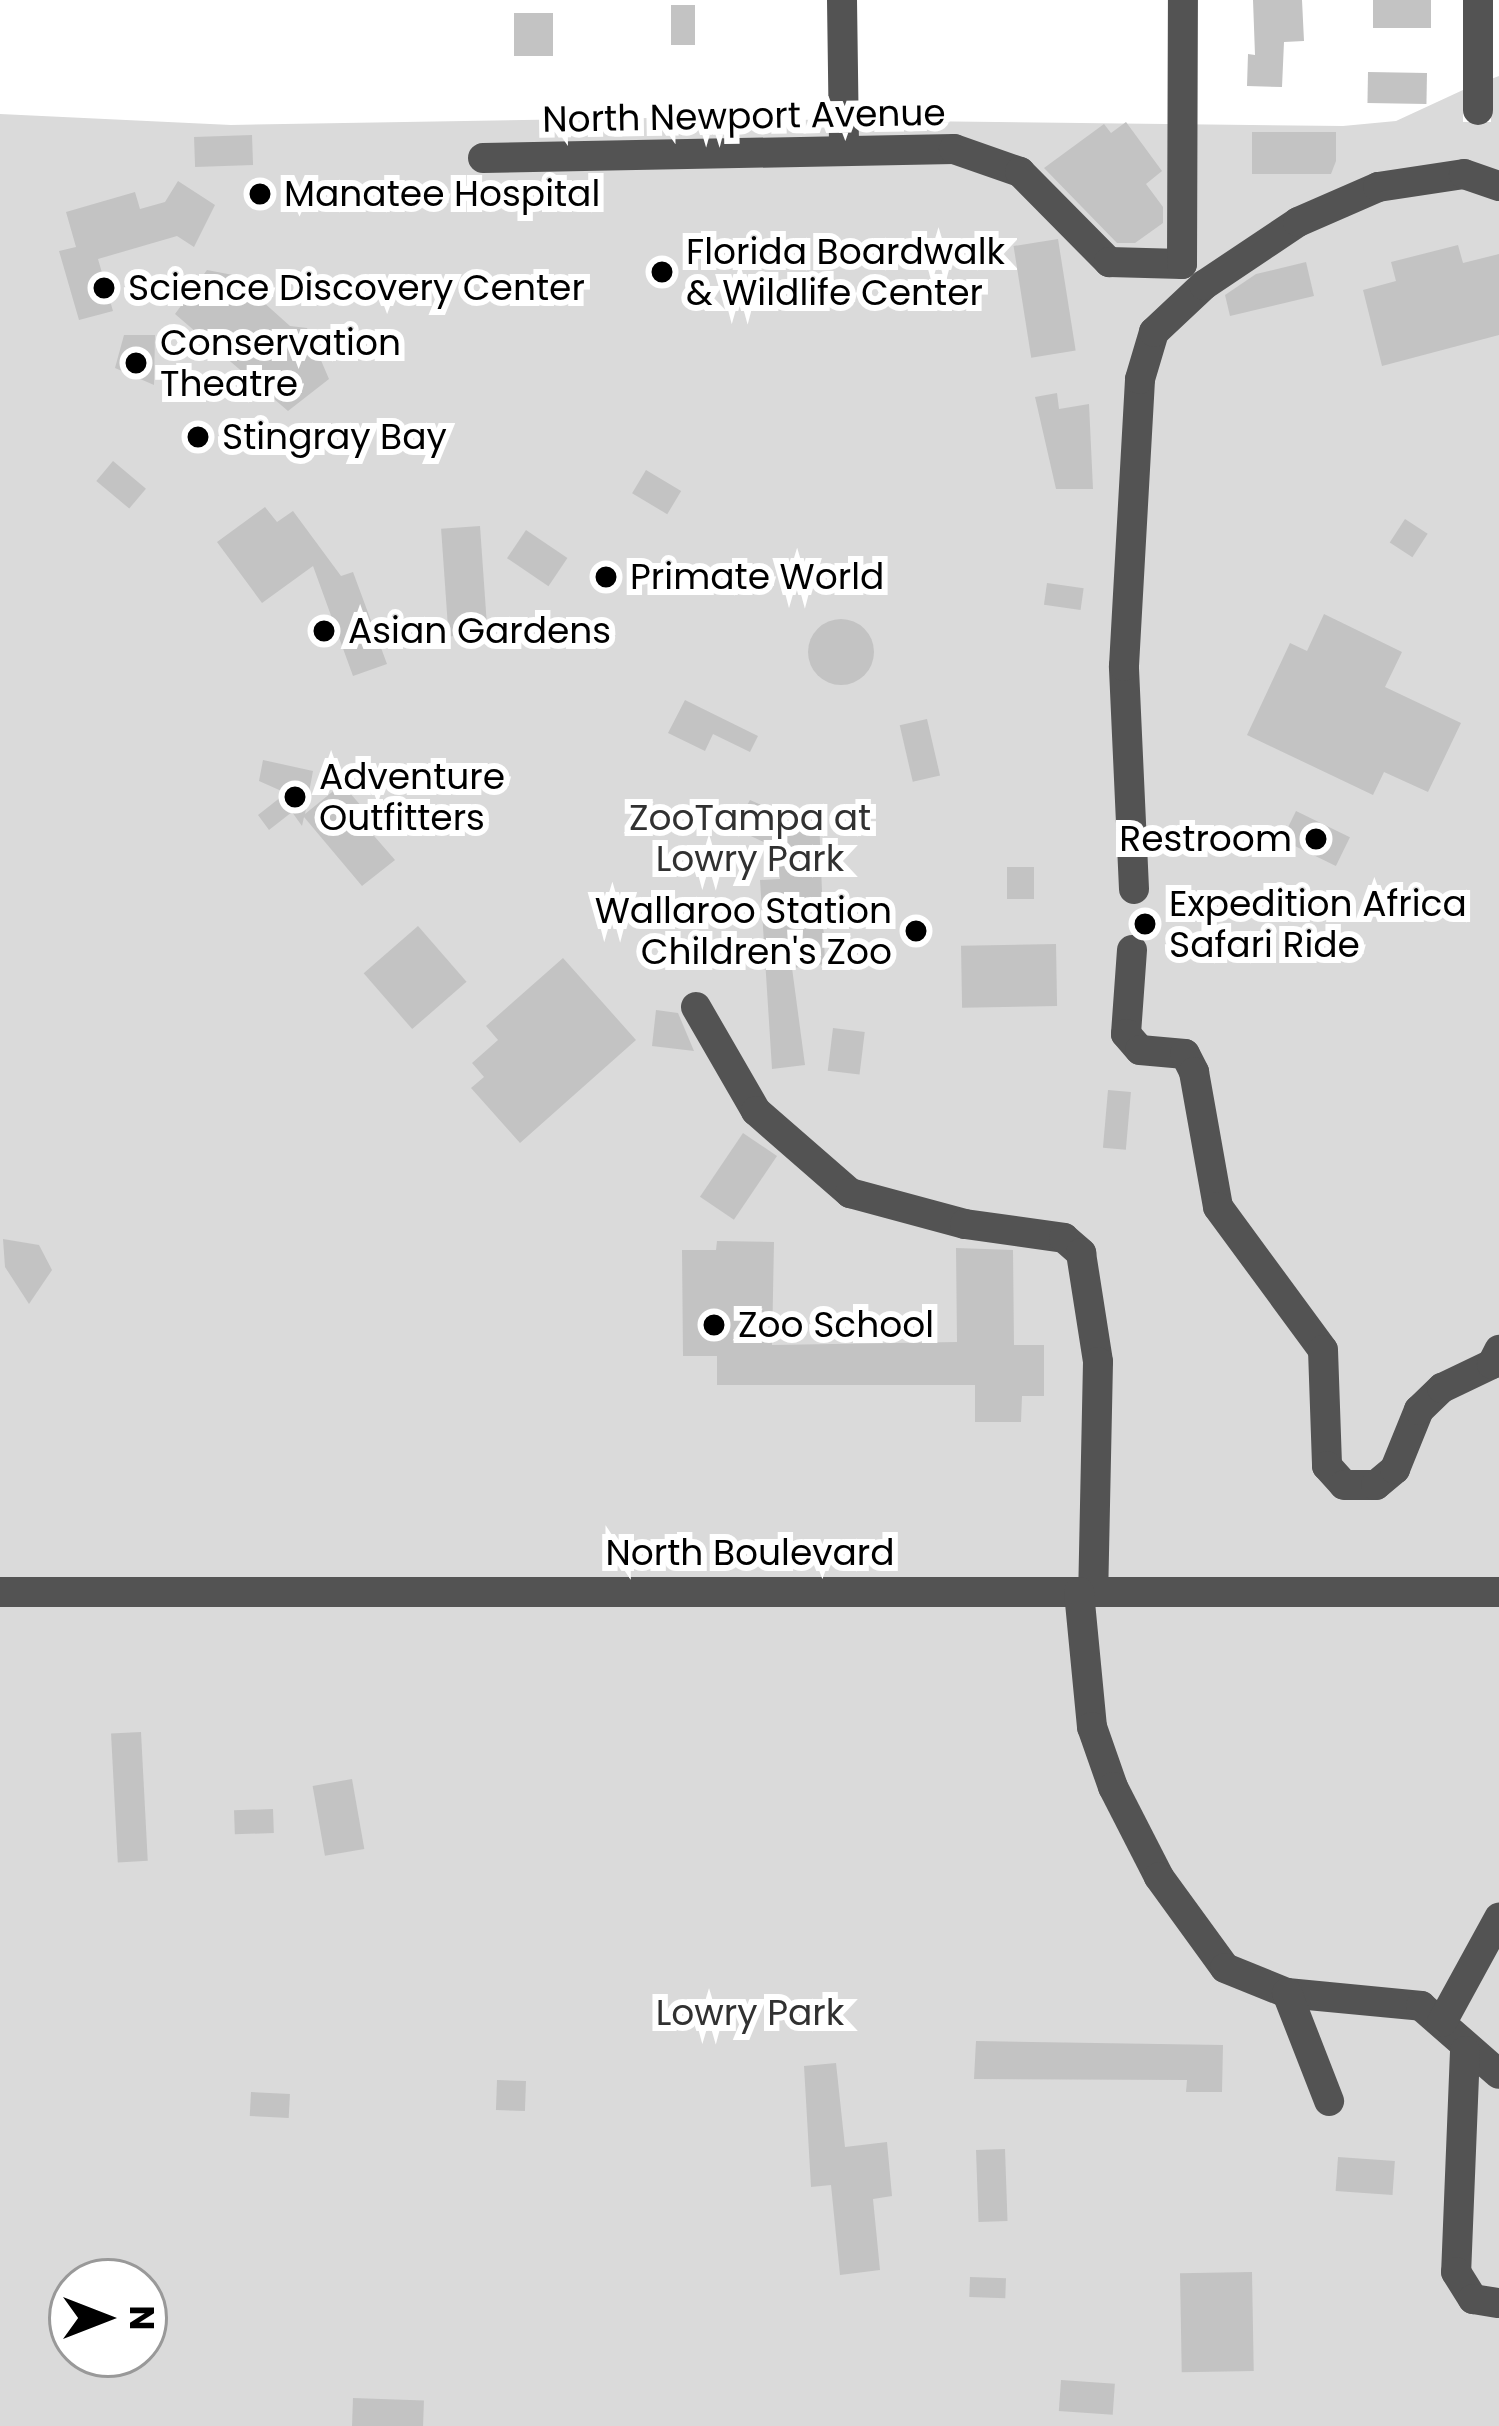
<!DOCTYPE html>
<style>
body{margin:0}
#map{position:relative;width:1499px;height:2426px;overflow:hidden;background:#fff;font-family:Poppins,sans-serif}
div>[style]{position:absolute}
.green>*{inset:0;background:#dadada}
.building>*{inset:0;background:#c3c3c3;transform-origin:0 0}
.round{border-radius:50%}
.minor>*{height:30px;margin:-15px;padding:0 15px;transform-origin:15px;border-radius:15px;background:#535353}
.dots>*{width:33px;height:33px;translate:-50% -50%;box-sizing:border-box;border:6px solid #fff;border-radius:50%}
span{translate:-50% -50%;white-space:nowrap;text-align:center;line-height:1.15;-webkit-text-stroke:12px #fff;paint-order:stroke}
.street-label{font-size:36px;color:#000}
.poi-label{font-size:36px;color:#000}
.left{translate:0 -50%;text-align:left}
.right{translate:-100% -50%;text-align:right}
.park-label{font-size:36px;color:#313131}
.north{position:absolute;left:48px;top:2258px;width:120px;height:120px;box-sizing:border-box;background:#fff;border:3px solid #999;border-radius:50%;rotate:90deg;font-size:33px;font-weight:700;line-height:48px;text-align:center;color:#000}
.north::after{content:'';display:block;margin:auto;width:42px;height:54px;background:#000;clip-path:polygon(50% 0,100% 100%,50% 72%,0 100%)}
</style>
<div id="map">
<div class="green">
<i style="clip-path:polygon(1499px 76px,1499px 1579px,0 1579px,0 114px,231px 125px,648px 118px,1343px 126px,1396px 121px,1463px 90px,1463px 122px,1491px 122px,1491px 79px)"></i>
<i style="clip-path:polygon(evenodd,0 1600px,1499px 1603px,1499px 2426px,0 2426px,0 1600px,72px 2282px,144px 2282px,144px 2354px,72px 2354px,72px 2282px)"></i>
</div>
<div class="building">
<i style="clip-path:polygon(1253px 0,1302px 0,1304px 41px,1284px 42px,1282px 87px,1247px 86px,1248px 54px,1255px 55px)"></i>
<i style="left:1373px;top:0;width:58px;height:28px"></i>
<i style="left:671px;top:5px;width:24px;height:40px"></i>
<i style="left:514px;top:13px;width:39px;height:43px"></i>
<i style="left:1368px;top:72px;width:59px;height:31px;rotate:1deg"></i>
<i style="clip-path:polygon(1126px 122px,1162px 171px,1146px 184px,1163px 207px,1163px 223px,1135px 243px,1117px 243px,1044px 168px,1104px 124px,1111px 133px)"></i>
<i style="clip-path:polygon(1252px 132px,1336px 132px,1336px 161px,1331px 174px,1252px 174px)"></i>
<i style="left:252px;top:135px;width:30px;height:58px;rotate:88deg"></i>
<i style="clip-path:polygon(178px 181px,215px 205px,194px 247px,177px 236px,98px 259px,113px 311px,79px 320px,59px 251px,76px 247px,66px 212px,135px 192px,140px 209px,165px 202px)"></i>
<i style="left:1058px;top:239px;width:113px;height:45px;rotate:81deg"></i>
<i style="clip-path:polygon(1458px 245px,1463px 263px,1499px 254px,1499px 335px,1382px 366px,1363px 290px,1396px 281px,1391px 262px)"></i>
<i style="clip-path:polygon(1306px 262px,1314px 296px,1230px 316px,1225px 295px,1256px 274px)"></i>
<i style="clip-path:polygon(207px 270px,233px 275px,290px 326px,307px 328px,329px 379px,288px 411px,175px 314px)"></i>
<i style="clip-path:polygon(124px 335px,155px 335px,154px 385px,115px 368px)"></i>
<i style="clip-path:polygon(1057px 393px,1059px 409px,1089px 404px,1093px 489px,1056px 489px,1035px 397px)"></i>
<i style="left:113px;top:461px;width:43px;height:26px;rotate:40deg"></i>
<i style="left:646px;top:470px;width:41px;height:27px;rotate:31deg"></i>
<i style="clip-path:polygon(265px 507px,277px 522px,293px 511px,341px 576px,353px 572px,387px 664px,353px 676px,313px 566px,262px 603px,217px 542px)"></i>
<i style="left:1405px;top:519px;width:27px;height:28px;rotate:33deg"></i>
<i style="left:480px;top:526px;width:108px;height:39px;rotate:86deg"></i>
<i style="left:526px;top:530px;width:50px;height:34px;rotate:34deg"></i>
<i style="left:1047px;top:583px;width:37px;height:22px;rotate:8deg"></i>
<i style="clip-path:polygon(1324px 614px,1402px 652px,1385px 687px,1461px 723px,1428px 792px,1384px 772px,1373px 795px,1247px 735px,1290px 643px,1307px 651px)"></i>
<i class="round" style="left:808px;top:619px;width:66px;height:66px"></i>
<i style="clip-path:polygon(685px 700px,758px 736px,750px 752px,713px 734px,705px 751px,668px 733px)"></i>
<i style="left:927px;top:719px;width:58px;height:28px;rotate:77deg"></i>
<i style="clip-path:polygon(263px 760px,313px 771px,305px 814px,342px 784px,363px 808px,355px 814px,395px 860px,362px 886px,304px 817px,302px 826px,292px 812px,269px 830px,258px 815px,286px 793px,259px 781px)"></i>
<i style="clip-path:polygon(750px 800px,770px 809px,763px 825px,819px 819px,825px 964px,792px 968px,805px 1065px,772px 1069px,760px 880px,780px 879px,776px 848px,734px 828px)"></i>
<i style="left:1296px;top:811px;width:60px;height:32px;rotate:26deg"></i>
<i style="left:1007px;top:867px;width:27px;height:32px"></i>
<i style="left:418px;top:926px;width:74px;height:72px;rotate:49deg"></i>
<i style="left:1056px;top:944px;width:62px;height:95px;rotate:89deg"></i>
<i style="clip-path:polygon(563px 958px,636px 1040px,520px 1143px,471px 1088px,484px 1077px,472px 1063px,498px 1040px,486px 1026px)"></i>
<i style="clip-path:polygon(656px 1010px,678px 1013px,694px 1051px,652px 1046px)"></i>
<i style="left:833px;top:1028px;width:32px;height:43px;rotate:7deg"></i>
<i style="left:1108px;top:1090px;width:23px;height:58px;rotate:5deg"></i>
<i style="left:743px;top:1133px;width:41px;height:77px;rotate:34deg"></i>
<i style="clip-path:polygon(3px 1239px,39px 1245px,52px 1270px,29px 1304px,5px 1267px)"></i>
<i style="clip-path:polygon(717px 1241px,774px 1242px,772px 1345px,957px 1342px,956px 1248px,1013px 1250px,1014px 1345px,1044px 1345px,1044px 1396px,1022px 1396px,1021px 1422px,975px 1422px,975px 1385px,717px 1385px,717px 1356px,683px 1356px,682px 1250px,716px 1250px)"></i>
<i style="left:141px;top:1732px;width:129px;height:30px;rotate:87deg"></i>
<i style="left:352px;top:1779px;width:71px;height:40px;rotate:80deg"></i>
<i style="left:273px;top:1809px;width:24px;height:39px;rotate:88deg"></i>
<i style="clip-path:polygon(976px 2041px,1223px 2045px,1222px 2092px,1186px 2092px,1187px 2080px,974px 2079px)"></i>
<i style="clip-path:polygon(836px 2063px,845px 2147px,887px 2142px,892px 2196px,873px 2199px,880px 2270px,840px 2275px,831px 2185px,811px 2187px,804px 2066px)"></i>
<i style="left:497px;top:2080px;width:29px;height:30px;rotate:2deg"></i>
<i style="left:251px;top:2092px;width:39px;height:24px;rotate:3deg"></i>
<i style="left:1005px;top:2149px;width:72px;height:29px;rotate:88deg"></i>
<i style="left:1338px;top:2157px;width:57px;height:34px;rotate:4deg"></i>
<i style="left:1252px;top:2272px;width:99px;height:72px;rotate:89deg"></i>
<i style="left:970px;top:2277px;width:36px;height:20px;rotate:2deg"></i>
<i style="left:1061px;top:2380px;width:54px;height:31px;rotate:4deg"></i>
<i style="left:353px;top:2398px;width:71px;height:28px;rotate:2deg"></i>
</div>
<div class="minor">
<i style="left:842px;top:0;width:150px;rotate:89.2deg"></i>
<i style="left:1478px;top:0;width:110px;rotate:90deg"></i>
<i style="left:483px;top:158px;width:471px;rotate:-1.1deg"></i>
<i style="left:954px;top:149px;width:70px;rotate:19.2deg"></i>
<i style="left:1020px;top:172px;width:127px;rotate:45.3deg"></i>
<i style="left:1109px;top:262px;width:73px;rotate:1.6deg"></i>
<i style="left:1182px;top:264px;width:264px;rotate:-89.8deg"></i>
<i style="left:1134px;top:889px;width:223px;rotate:-92.6deg"></i>
<i style="left:1124px;top:666px;width:287px;rotate:-86.8deg"></i>
<i style="left:1140px;top:379px;width:49px;rotate:-73.4deg"></i>
<i style="left:1154px;top:332px;width:69px;rotate:-43.2deg"></i>
<i style="left:1204px;top:285px;width:113px;rotate:-33.8deg"></i>
<i style="left:1298px;top:222px;width:87px;rotate:-23.6deg"></i>
<i style="left:1378px;top:187px;width:87px;rotate:-8.6deg"></i>
<i style="left:1464px;top:174px;width:37px;rotate:19deg"></i>
<i style="left:1132px;top:950px;width:84px;rotate:94.1deg"></i>
<i style="left:1126px;top:1034px;width:21px;rotate:49deg"></i>
<i style="left:1140px;top:1050px;width:45px;rotate:5.1deg"></i>
<i style="left:1185px;top:1054px;width:20px;rotate:63deg"></i>
<i style="left:1194px;top:1072px;width:137px;rotate:79.9deg"></i>
<i style="left:1218px;top:1207px;width:177px;rotate:53.7deg"></i>
<i style="left:1323px;top:1350px;width:116px;rotate:88deg"></i>
<i style="left:1327px;top:1466px;width:25px;rotate:48deg"></i>
<i style="left:1344px;top:1485px;width:32px"></i>
<i style="left:1376px;top:1485px;width:25px;rotate:-40deg"></i>
<i style="left:1395px;top:1469px;width:64px;rotate:-67.9deg"></i>
<i style="left:1419px;top:1410px;width:32px;rotate:-44deg"></i>
<i style="left:1442px;top:1388px;width:55px;rotate:-25.6deg"></i>
<i style="left:1492px;top:1364px;width:16px;rotate:-63deg"></i>
<i style="left:696px;top:1007px;width:120px;rotate:60deg"></i>
<i style="left:756px;top:1111px;width:125px;rotate:41.1deg"></i>
<i style="left:850px;top:1193px;width:119px;rotate:15.1deg"></i>
<i style="left:965px;top:1224px;width:100px;rotate:8deg"></i>
<i style="left:1064px;top:1238px;width:23px;rotate:41deg"></i>
<i style="left:1081px;top:1253px;width:110px;rotate:81.1deg"></i>
<i style="left:1098px;top:1362px;width:230px;rotate:91.2deg"></i>
<i style="left:0;top:1592px;width:1499px"></i>
<i style="left:1079px;top:1592px;width:136px;rotate:84.5deg"></i>
<i style="left:1092px;top:1727px;width:64px;rotate:70.7deg"></i>
<i style="left:1113px;top:1787px;width:101px;rotate:62.9deg"></i>
<i style="left:1159px;top:1877px;width:112px;rotate:54deg"></i>
<i style="left:1225px;top:1968px;width:67px;rotate:22deg"></i>
<i style="left:1287px;top:1993px;width:135px;rotate:5.5deg"></i>
<i style="left:1421px;top:2006px;width:103px;rotate:41.1deg"></i>
<i style="left:1287px;top:1993px;width:116px;rotate:68.7deg"></i>
<i style="left:1442px;top:2022px;width:119px;rotate:-61.3deg"></i>
<i style="left:1465px;top:2051px;width:221px;rotate:92.3deg"></i>
<i style="left:1456px;top:2272px;width:32px;rotate:58deg"></i>
<i style="left:1473px;top:2299px;width:26px;rotate:9deg"></i>
</div>
<div class="dots">
<i style="left:260px;top:194px;background:#000"></i>
<i style="left:662px;top:272px;background:#000"></i>
<i style="left:104px;top:288px;background:#000"></i>
<i style="left:136px;top:363px;background:#000"></i>
<i style="left:198px;top:437px;background:#000"></i>
<i style="left:606px;top:577px;background:#000"></i>
<i style="left:324px;top:631px;background:#000"></i>
<i style="left:295px;top:797px;background:#000"></i>
<i style="left:1316px;top:839px;background:#000"></i>
<i style="left:1145px;top:924px;background:#000"></i>
<i style="left:916px;top:931px;background:#000"></i>
<i style="left:714px;top:1325px;background:#000"></i>
</div>
<div class="street-label">
<span style="left:744px;top:116px;rotate:-1deg">North Newport Avenue</span>
<span style="left:750px;top:1553px">North Boulevard</span>
</div>
<div class="poi-label">
<span class="left" style="left:284px;top:194px">Manatee Hospital</span>
<span class="left" style="left:686px;top:272px">Florida Boardwalk<br>&amp; Wildlife Center</span>
<span class="left" style="left:128px;top:288px">Science Discovery Center</span>
<span class="left" style="left:160px;top:363px">Conservation<br>Theatre</span>
<span class="left" style="left:222px;top:437px">Stingray Bay</span>
<span class="left" style="left:630px;top:577px">Primate World</span>
<span class="left" style="left:348px;top:631px">Asian Gardens</span>
<span class="left" style="left:319px;top:797px">Adventure<br>Outfitters</span>
<span class="right" style="left:1292px;top:839px">Restroom</span>
<span class="left" style="left:1169px;top:924px">Expedition Africa<br>Safari Ride</span>
<span class="right" style="left:892px;top:931px">Wallaroo Station<br>Children's Zoo</span>
<span class="left" style="left:738px;top:1325px">Zoo School</span>
</div>
<div class="park-label">
<span style="left:750px;top:838px">ZooTampa at<br>Lowry Park</span>
<span style="left:750px;top:2013px">Lowry Park</span>
</div>
<div class="north">N</div>
</div>
